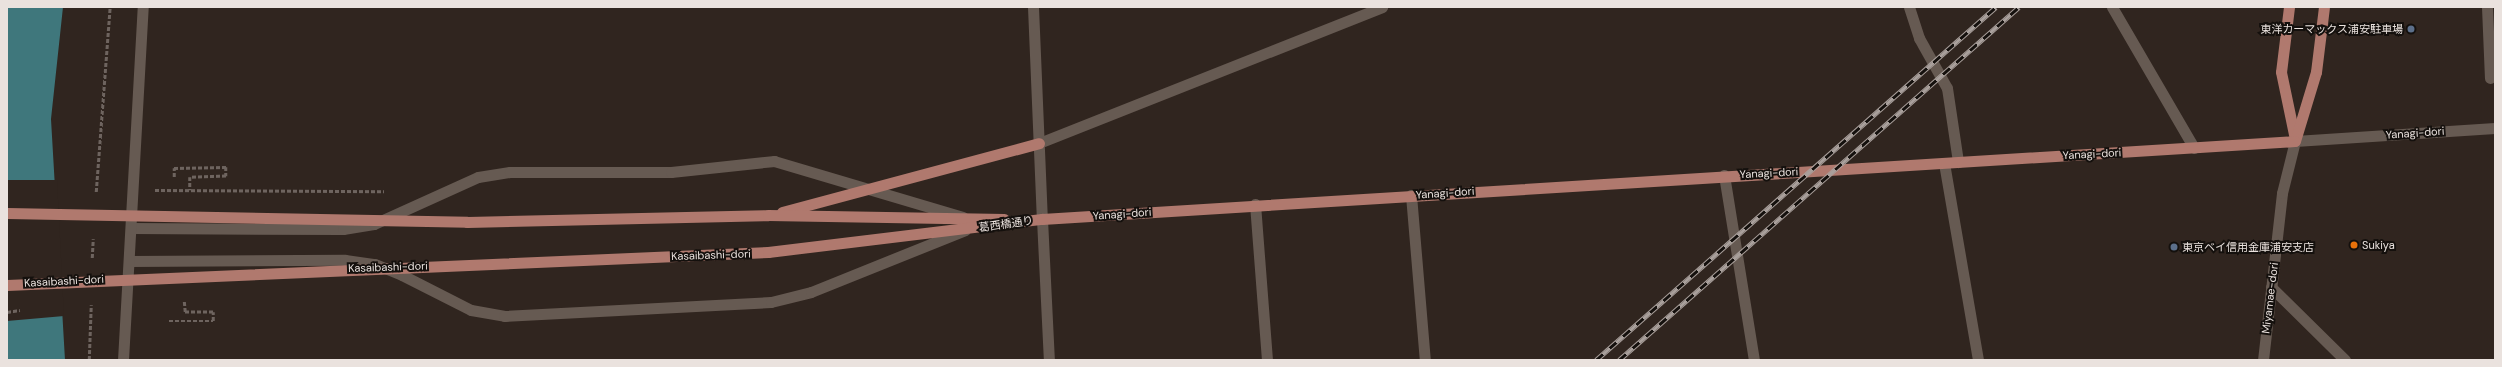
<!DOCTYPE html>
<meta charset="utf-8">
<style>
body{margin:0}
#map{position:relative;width:2502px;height:367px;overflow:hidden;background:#30251f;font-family:"DM Sans","Noto Sans JP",sans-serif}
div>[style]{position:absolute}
.water>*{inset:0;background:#3f777c}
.pier>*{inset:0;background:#30251f}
.path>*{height:2.5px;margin-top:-1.25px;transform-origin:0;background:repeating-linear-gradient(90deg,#6e645f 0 4px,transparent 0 6px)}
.service>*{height:11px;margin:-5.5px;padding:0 5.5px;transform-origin:5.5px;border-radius:5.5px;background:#665a52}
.pedestrian>*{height:11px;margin:-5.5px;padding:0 5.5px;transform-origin:5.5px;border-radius:5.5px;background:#665a52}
.minor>*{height:11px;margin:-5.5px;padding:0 5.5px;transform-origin:5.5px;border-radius:5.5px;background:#665a52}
.tertiary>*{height:11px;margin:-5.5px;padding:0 5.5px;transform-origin:5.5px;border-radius:5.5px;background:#665a52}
.secondary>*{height:11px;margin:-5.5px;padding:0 5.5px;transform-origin:5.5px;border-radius:5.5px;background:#665a52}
.primary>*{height:11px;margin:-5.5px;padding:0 5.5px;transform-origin:5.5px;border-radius:5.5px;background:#b0796e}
.rail>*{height:4.5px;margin-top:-2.25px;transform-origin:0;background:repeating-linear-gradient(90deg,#14100d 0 9px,#a9a09c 0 18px);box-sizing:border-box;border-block:1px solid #a9a09c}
.dots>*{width:11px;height:11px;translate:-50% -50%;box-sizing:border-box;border:2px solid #14100d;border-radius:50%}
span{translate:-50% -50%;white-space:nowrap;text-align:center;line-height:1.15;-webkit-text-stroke:4px #14100d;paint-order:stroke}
.poi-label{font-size:11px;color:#eae2de}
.right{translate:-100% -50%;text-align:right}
.left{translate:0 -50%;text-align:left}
.street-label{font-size:11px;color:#eae2de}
.frame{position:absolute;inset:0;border:8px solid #eae2de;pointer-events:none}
</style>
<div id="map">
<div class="water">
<i style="clip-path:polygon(7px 7px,63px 7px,51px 119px,65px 360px,7px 360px)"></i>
</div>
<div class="pier">
<i style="clip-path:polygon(7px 180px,57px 180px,64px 316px,7px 321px)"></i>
</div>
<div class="path">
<i style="left:174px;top:177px;width:9px;rotate:-90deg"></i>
<i style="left:174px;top:168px;width:52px;rotate:-1.1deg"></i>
<i style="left:226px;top:167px;width:9px;rotate:90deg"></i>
<i style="left:226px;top:176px;width:36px;rotate:178deg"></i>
<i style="left:190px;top:177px;width:13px;rotate:90deg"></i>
<i style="left:155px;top:190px;width:229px;rotate:0.3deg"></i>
<i style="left:96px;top:192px;width:186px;rotate:-85.7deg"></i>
<i style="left:92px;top:258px;width:19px;rotate:-87deg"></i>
<i style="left:7px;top:312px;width:13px;rotate:-9deg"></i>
<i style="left:169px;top:321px;width:44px"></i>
<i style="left:213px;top:321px;width:9px;rotate:-90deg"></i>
<i style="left:213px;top:312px;width:28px;rotate:180deg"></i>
<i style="left:185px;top:312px;width:12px;rotate:-95deg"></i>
<i style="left:89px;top:360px;width:55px;rotate:-87.9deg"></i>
</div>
<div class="service">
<i style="left:1724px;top:175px;width:187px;rotate:80.8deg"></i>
<i style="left:1411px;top:195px;width:166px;rotate:85.2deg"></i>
</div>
<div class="pedestrian">
<i style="left:2487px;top:7px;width:71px;rotate:87.6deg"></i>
</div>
<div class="minor">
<i style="left:1909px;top:7px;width:33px;rotate:72deg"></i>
<i style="left:1919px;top:38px;width:57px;rotate:60.8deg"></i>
<i style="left:1947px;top:88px;width:75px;rotate:81.5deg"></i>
<i style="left:1944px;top:163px;width:200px;rotate:80.2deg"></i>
<i style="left:1255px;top:204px;width:156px;rotate:85.6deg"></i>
<i style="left:1042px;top:219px;width:141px;rotate:87.2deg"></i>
<i style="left:131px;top:228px;width:212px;rotate:0.3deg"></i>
<i style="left:343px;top:229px;width:31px;rotate:-9deg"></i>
<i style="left:374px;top:224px;width:114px;rotate:-24.3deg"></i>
<i style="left:478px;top:177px;width:32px;rotate:-9deg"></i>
<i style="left:510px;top:172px;width:161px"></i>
<i style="left:671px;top:172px;width:104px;rotate:-6.1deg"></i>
<i style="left:774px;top:161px;width:197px;rotate:16.5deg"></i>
<i style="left:129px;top:261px;width:216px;rotate:-0.3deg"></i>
<i style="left:345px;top:260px;width:30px;rotate:8deg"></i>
<i style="left:375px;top:264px;width:29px;rotate:22deg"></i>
<i style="left:402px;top:275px;width:77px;rotate:26.9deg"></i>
<i style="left:471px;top:310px;width:34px;rotate:10deg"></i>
<i style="left:504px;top:316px;width:267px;rotate:-3deg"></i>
<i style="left:771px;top:302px;width:41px;rotate:-14deg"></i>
<i style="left:811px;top:292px;width:166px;rotate:-21.9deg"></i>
<i style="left:2271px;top:287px;width:104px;rotate:44.6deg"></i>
<i style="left:123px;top:360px;width:354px;rotate:-86.8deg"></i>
</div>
<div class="tertiary">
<i style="left:1033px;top:7px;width:212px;rotate:87.6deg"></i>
<i style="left:2112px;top:7px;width:163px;rotate:59.8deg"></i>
<i style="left:1039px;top:143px;width:369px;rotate:-21.6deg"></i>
<i style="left:2263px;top:360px;width:168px;rotate:-83.5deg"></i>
<i style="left:2282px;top:193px;width:54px;rotate:-76deg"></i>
</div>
<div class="secondary">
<i style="left:2295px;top:141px;width:200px;rotate:-3.7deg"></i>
</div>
<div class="primary">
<i style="left:2289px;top:7px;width:65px;rotate:97deg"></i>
<i style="left:2281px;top:72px;width:68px;rotate:78.2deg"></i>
<i style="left:2295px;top:141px;width:72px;rotate:-73.1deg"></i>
<i style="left:2316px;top:72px;width:65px;rotate:-83deg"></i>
<i style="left:782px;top:212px;width:266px;rotate:-15deg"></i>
<i style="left:7px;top:213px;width:460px;rotate:1.1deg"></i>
<i style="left:467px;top:222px;width:301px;rotate:-1.3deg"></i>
<i style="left:768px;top:215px;width:236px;rotate:1deg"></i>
<i style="left:7px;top:285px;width:762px;rotate:-2.48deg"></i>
<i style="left:768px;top:252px;width:276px;rotate:-6.9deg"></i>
<i style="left:1042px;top:219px;width:1255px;rotate:-3.56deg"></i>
</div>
<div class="rail">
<i style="left:1596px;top:360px;width:533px;rotate:-41.43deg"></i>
<i style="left:1619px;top:360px;width:533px;rotate:-41.43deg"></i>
</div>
<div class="dots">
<i style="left:2411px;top:29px;background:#5c6f8a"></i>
<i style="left:2354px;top:245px;background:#e8710a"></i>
<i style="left:2174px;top:247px;background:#5c6f8a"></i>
</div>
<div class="poi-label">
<span class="right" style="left:2403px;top:29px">東洋カーマックス浦安駐車場</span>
<span class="left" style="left:2362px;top:245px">Sukiya</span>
<span class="left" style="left:2182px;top:247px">東京ベイ信用金庫浦安支店</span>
</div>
<div class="street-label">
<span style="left:2415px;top:133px;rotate:-4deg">Yanagi-dori</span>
<span style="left:2092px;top:154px;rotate:-3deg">Yanagi-dori</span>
<span style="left:1769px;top:173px;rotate:-3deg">Yanagi-dori</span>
<span style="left:1445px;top:193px;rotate:-4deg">Yanagi-dori</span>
<span style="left:1122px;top:214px;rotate:-4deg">Yanagi-dori</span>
<span style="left:1006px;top:224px;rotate:-8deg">葛西橋通り</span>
<span style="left:711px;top:255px;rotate:-2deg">Kasaibashi-dori</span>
<span style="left:388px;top:267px;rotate:-2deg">Kasaibashi-dori</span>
<span style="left:64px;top:281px;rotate:-3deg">Kasaibashi-dori</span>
<span style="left:2270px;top:298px;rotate:-83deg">Miyamae-dori</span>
</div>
<div class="frame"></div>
</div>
